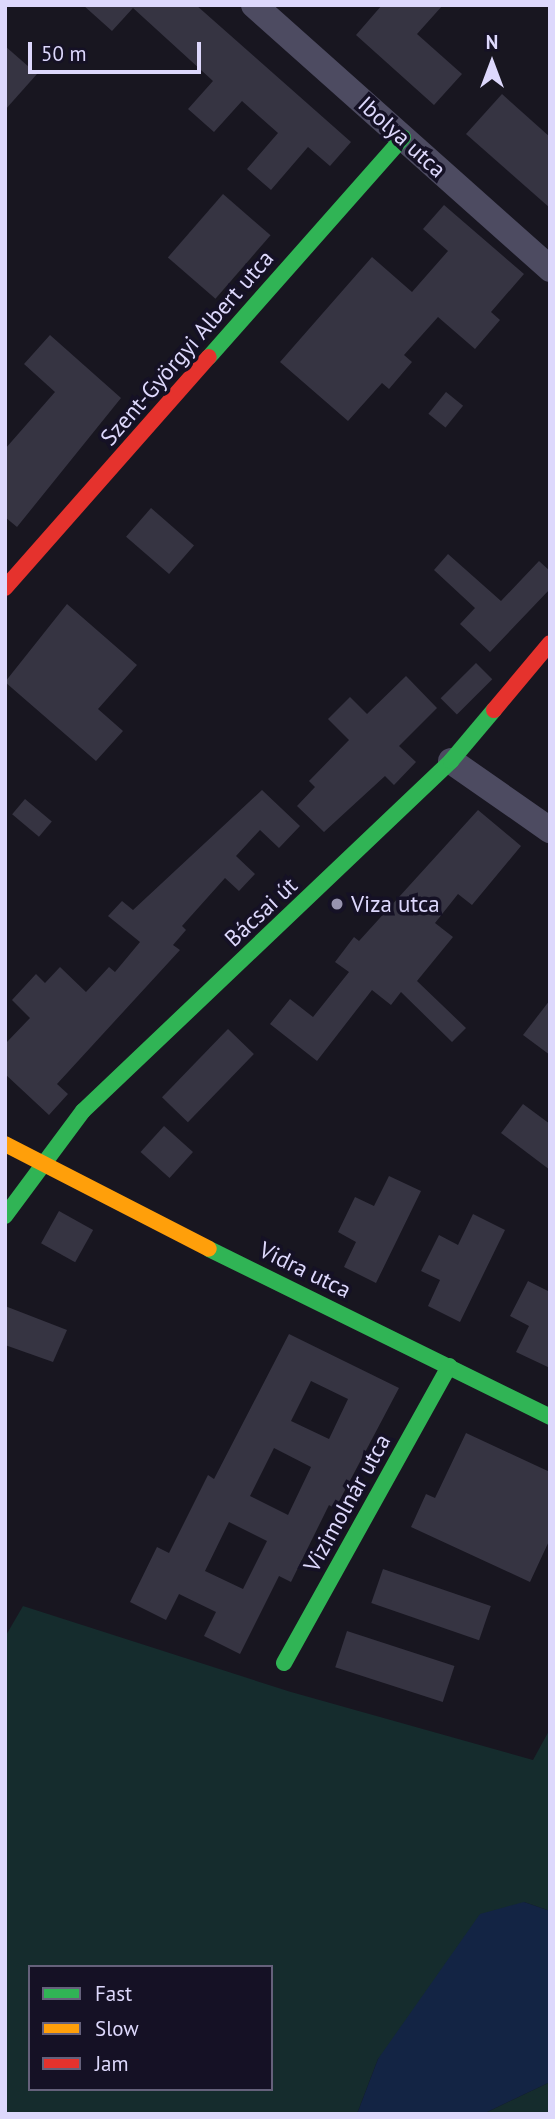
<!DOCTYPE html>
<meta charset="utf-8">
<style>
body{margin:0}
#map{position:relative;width:555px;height:2119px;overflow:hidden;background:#181620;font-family:"PT Sans",sans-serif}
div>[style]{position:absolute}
.green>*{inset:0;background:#152c2d}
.water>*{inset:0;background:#132444}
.building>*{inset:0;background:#363442;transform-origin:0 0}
.street>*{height:26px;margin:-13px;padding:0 13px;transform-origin:13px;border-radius:13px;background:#4d4b61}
.fast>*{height:16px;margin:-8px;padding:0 8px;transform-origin:8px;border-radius:8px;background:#30b455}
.slow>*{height:16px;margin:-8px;padding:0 8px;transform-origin:8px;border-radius:8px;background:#ff9f0a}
.jam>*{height:16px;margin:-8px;padding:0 8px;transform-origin:8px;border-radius:8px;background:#e5322d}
.dots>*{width:19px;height:19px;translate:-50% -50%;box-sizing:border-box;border:4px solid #151125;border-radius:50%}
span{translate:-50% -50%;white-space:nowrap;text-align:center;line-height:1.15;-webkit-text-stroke:7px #151125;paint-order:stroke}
.street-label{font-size:23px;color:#ddd8fc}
.poi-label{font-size:23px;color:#ddd8fc}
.left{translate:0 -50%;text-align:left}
.frame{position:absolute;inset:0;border:7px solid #ddd8fc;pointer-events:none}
.legend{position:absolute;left:28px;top:1965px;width:245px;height:126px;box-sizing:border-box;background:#151125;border:2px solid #65617b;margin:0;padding:9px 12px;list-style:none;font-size:21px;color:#ddd8fc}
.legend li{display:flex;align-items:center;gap:14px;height:35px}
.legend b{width:35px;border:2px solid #65617b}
.north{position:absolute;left:457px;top:28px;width:70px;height:70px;-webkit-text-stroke:5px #151125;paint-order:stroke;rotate:0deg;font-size:19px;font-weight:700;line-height:28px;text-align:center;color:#ddd8fc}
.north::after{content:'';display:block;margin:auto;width:24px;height:32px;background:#ddd8fc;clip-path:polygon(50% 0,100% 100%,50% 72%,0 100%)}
.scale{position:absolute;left:28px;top:42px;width:173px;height:32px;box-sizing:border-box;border:4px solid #ddd8fc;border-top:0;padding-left:9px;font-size:21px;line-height:24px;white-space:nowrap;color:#ddd8fc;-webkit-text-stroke:5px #151125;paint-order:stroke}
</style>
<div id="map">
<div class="green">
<i style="clip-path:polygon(evenodd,23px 1606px,291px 1692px,533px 1760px,550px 1729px,550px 1911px,524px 1902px,378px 2059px,357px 2114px,5px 2114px,5px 1637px,23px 1606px,30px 1967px,271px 1967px,271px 2089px,30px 2089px,30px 1967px)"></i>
<i style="clip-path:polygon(550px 2082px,550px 2114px,483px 2114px)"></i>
</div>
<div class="water">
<i style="clip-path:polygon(524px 1902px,550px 1911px,550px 2082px,483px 2114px,357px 2114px,378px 2059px,480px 1914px)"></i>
</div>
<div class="building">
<i style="clip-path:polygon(83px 5px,196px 5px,351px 142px,330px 166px,308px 147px,271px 190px,247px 169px,278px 133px,242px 101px,214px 132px,188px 109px,213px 81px,133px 8px,112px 31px)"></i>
<i style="clip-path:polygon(382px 5px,443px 5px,417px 34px,462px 74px,434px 105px,356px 35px)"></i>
<i style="clip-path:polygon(5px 46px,37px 74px,5px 110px)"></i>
<i style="clip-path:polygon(502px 94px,550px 137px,550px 208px,466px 134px)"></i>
<i style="left:223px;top:194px;width:63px;height:84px;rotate:41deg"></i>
<i style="clip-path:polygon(444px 205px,524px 274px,491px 312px,500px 320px,475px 349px,438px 317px,404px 355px,412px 362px,389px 389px,382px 383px,348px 421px,280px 362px,372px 257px,412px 292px,448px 251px,423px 229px)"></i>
<i style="clip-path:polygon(50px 335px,121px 398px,17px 527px,5px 517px,5px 449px,55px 392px,24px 364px)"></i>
<i style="left:446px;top:392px;width:22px;height:28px;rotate:39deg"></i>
<i style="left:151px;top:508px;width:57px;height:38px;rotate:41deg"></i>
<i style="clip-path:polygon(448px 554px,501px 601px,539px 561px,550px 571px,550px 589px,490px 652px,460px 624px,475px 608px,434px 570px)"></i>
<i style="clip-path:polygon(67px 604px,137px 665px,98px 709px,123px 731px,96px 761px,5px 682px)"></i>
<i style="left:476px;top:663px;width:23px;height:50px;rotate:45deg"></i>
<i style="clip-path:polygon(406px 676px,437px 708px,399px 746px,416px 762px,394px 785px,385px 776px,324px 832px,297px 806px,315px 787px,309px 781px,349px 740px,328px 719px,350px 697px,367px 714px)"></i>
<i style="clip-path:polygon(262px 790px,300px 826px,279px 848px,260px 830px,236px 856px,255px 874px,239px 891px,225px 878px,182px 926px,186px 930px,173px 945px,180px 950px,57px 1084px,68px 1094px,49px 1115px,5px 1074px,5px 1044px,30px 1018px,12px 1000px,36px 974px,45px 983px,60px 967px,86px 992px,109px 967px,115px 972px,140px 942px,108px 916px,122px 901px,133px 910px)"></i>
<i style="left:25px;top:799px;width:35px;height:20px;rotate:40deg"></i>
<i style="clip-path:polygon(478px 810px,521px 846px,472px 905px,458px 894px,435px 923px,453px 937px,417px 981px,466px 1028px,452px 1042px,401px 992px,391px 1005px,372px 990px,317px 1061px,270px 1024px,290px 999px,313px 1017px,349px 972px,335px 962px,354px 937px,359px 941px)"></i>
<i style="clip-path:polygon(550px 1000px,550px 1055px,523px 1035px)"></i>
<i style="left:228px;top:1029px;width:36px;height:95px;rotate:44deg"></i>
<i style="clip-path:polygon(523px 1104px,550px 1124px,550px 1170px,501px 1133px)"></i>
<i style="left:164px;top:1126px;width:39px;height:35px;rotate:42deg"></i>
<i style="clip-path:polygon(389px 1176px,421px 1191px,376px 1283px,344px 1267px,356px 1242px,338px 1232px,355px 1197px,374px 1206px)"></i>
<i style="left:59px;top:1211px;width:39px;height:37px;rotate:29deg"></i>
<i style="clip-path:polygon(473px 1214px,505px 1230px,460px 1322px,428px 1306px,440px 1280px,421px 1271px,439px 1235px,458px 1245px)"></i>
<i style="clip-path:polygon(528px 1281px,550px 1292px,550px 1368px,516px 1352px,529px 1326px,510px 1316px)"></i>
<i style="clip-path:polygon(5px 1306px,67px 1330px,53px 1362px,5px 1345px)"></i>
<i style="clip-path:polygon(evenodd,289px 1334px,399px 1388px,335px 1509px,329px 1505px,291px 1582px,279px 1576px,240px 1654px,204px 1636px,216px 1612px,179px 1594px,166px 1620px,130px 1602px,157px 1547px,169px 1553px,208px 1475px,214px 1479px,289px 1334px,311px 1381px,348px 1399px,329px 1439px,291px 1421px,311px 1381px,289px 1334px,274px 1448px,311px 1467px,288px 1515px,250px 1496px,274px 1448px,289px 1334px,229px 1522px,267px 1541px,243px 1589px,205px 1571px,229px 1522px)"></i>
<i style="clip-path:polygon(466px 1433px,550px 1472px,550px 1539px,530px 1582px,411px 1527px,426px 1494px,435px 1498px)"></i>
<i style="left:383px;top:1569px;width:114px;height:36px;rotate:19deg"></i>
<i style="left:347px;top:1631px;width:113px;height:38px;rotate:18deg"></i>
</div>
<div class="street">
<i style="left:254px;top:5px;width:397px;rotate:41.7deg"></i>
<i style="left:451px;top:761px;width:121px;rotate:34.9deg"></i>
</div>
<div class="fast">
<i style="left:209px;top:357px;width:293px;rotate:-48.5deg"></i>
<i style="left:5px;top:1216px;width:131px;rotate:-53.4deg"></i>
<i style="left:83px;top:1111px;width:508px;rotate:-43.56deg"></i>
<i style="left:451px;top:761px;width:67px;rotate:-49.9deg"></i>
<i style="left:209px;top:1249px;width:380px;rotate:26.2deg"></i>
<i style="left:284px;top:1663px;width:340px;rotate:-60.9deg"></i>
</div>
<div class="slow">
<i style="left:5px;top:1144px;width:229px;rotate:27.2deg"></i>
</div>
<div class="jam">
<i style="left:5px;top:588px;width:308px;rotate:-48.6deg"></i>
<i style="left:494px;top:710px;width:87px;rotate:-50.1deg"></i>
</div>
<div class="dots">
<i style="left:337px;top:904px;background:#9894af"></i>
</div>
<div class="street-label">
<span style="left:402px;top:137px;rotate:42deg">Ibolya utca</span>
<span style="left:187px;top:348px;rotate:-49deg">Szent-Györgyi Albert utca</span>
<span style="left:261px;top:912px;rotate:-43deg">Bácsai út</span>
<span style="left:305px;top:1270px;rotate:26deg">Vidra utca</span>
<span style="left:347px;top:1503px;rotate:-61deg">Vizimolnár utca</span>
</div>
<div class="poi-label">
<span class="left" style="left:351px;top:904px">Viza utca</span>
</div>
<div class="frame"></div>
<ul class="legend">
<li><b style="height:9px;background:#30b455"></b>Fast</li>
<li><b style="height:9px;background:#ff9f0a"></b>Slow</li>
<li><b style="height:9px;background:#e5322d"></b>Jam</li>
</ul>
<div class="north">N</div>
<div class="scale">50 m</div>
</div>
